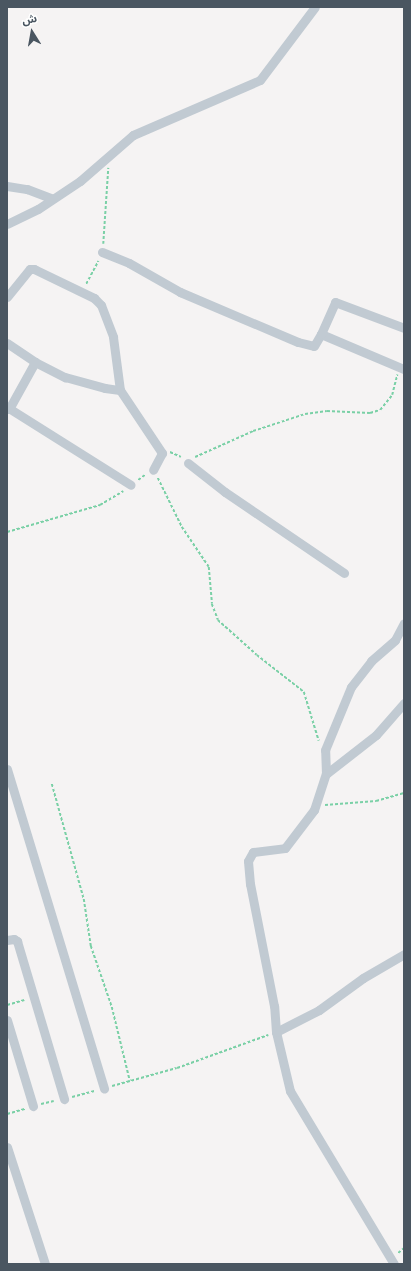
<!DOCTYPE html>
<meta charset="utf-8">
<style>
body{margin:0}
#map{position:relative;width:411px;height:1271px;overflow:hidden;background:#f5f3f3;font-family:"Alegreya Sans","Noto Sans Arabic",sans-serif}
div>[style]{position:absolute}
.path>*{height:1.5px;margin-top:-0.75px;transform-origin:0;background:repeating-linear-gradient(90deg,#7ad0a6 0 3px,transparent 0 5px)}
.minor>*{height:9px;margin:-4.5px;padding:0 4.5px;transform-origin:4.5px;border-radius:4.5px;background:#c1cad2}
span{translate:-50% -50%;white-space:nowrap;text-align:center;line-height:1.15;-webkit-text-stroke:3px #fff;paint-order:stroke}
.frame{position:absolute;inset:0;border:8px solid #4a5661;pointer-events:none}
.north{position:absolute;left:12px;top:12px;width:40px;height:40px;-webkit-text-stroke:3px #fff;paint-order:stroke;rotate:349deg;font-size:11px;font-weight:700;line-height:16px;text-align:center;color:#4a5661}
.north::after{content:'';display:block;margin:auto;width:14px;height:18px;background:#4a5661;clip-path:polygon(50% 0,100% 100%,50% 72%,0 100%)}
</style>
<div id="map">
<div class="path">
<i style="left:103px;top:244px;width:76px;rotate:-86.2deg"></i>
<i style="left:86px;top:284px;width:26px;rotate:-62deg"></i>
<i style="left:170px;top:452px;width:12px;rotate:24deg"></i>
<i style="left:195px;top:457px;width:64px;rotate:-24.1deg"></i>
<i style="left:253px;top:431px;width:55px;rotate:-18.1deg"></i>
<i style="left:305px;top:414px;width:22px;rotate:-8deg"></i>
<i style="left:327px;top:411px;width:43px;rotate:2.7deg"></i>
<i style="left:370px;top:413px;width:10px;rotate:-17deg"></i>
<i style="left:380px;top:410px;width:19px;rotate:-51deg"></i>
<i style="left:392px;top:395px;width:21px;rotate:-76deg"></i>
<i style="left:158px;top:478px;width:55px;rotate:63.9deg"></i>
<i style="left:182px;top:527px;width:48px;rotate:56deg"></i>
<i style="left:209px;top:567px;width:37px;rotate:85deg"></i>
<i style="left:212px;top:604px;width:17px;rotate:69deg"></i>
<i style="left:218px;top:620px;width:52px;rotate:41.9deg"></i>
<i style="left:257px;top:655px;width:60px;rotate:38.2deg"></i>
<i style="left:304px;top:692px;width:51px;rotate:73deg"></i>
<i style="left:138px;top:480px;width:10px;rotate:-37deg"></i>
<i style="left:7px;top:532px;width:97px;rotate:-16.2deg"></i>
<i style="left:100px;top:505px;width:27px;rotate:-31deg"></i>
<i style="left:52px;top:784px;width:119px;rotate:74.5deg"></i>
<i style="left:84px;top:899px;width:48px;rotate:81.5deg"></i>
<i style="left:91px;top:946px;width:65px;rotate:71deg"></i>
<i style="left:112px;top:1007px;width:76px;rotate:76.3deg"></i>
<i style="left:325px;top:805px;width:51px;rotate:-4.5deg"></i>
<i style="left:376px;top:801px;width:29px;rotate:-16deg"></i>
<i style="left:7px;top:1005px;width:18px;rotate:-16deg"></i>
<i style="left:112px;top:1086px;width:67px;rotate:-15.5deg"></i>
<i style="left:177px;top:1068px;width:97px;rotate:-19.9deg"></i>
<i style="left:72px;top:1097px;width:24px;rotate:-15deg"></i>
<i style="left:41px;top:1104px;width:13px;rotate:-13deg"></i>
<i style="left:7px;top:1114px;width:19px;rotate:-16deg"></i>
<i style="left:398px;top:1253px;width:8px;rotate:-40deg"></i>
</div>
<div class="minor">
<i style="left:7px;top:186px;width:20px;rotate:9deg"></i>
<i style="left:27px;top:189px;width:26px;rotate:21deg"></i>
<i style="left:7px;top:224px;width:34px;rotate:-26deg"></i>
<i style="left:38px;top:209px;width:50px;rotate:-33.7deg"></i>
<i style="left:80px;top:181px;width:70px;rotate:-41deg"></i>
<i style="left:133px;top:135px;width:138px;rotate:-23.4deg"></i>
<i style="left:260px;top:80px;width:91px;rotate:-53deg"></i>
<i style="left:102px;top:252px;width:29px;rotate:22deg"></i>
<i style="left:129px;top:263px;width:59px;rotate:29.6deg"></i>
<i style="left:180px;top:292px;width:128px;rotate:23deg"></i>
<i style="left:298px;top:342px;width:16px;rotate:14deg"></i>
<i style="left:314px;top:346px;width:14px;rotate:-60deg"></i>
<i style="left:321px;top:334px;width:90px;rotate:22.9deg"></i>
<i style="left:7px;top:297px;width:36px;rotate:-51deg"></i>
<i style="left:30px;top:269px;width:4px"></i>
<i style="left:34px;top:269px;width:67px;rotate:25.8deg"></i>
<i style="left:94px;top:298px;width:10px;rotate:45deg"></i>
<i style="left:101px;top:305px;width:34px;rotate:69deg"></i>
<i style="left:113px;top:337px;width:53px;rotate:82.5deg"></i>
<i style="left:321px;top:334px;width:35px;rotate:-66deg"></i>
<i style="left:335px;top:302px;width:74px;rotate:20.6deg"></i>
<i style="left:7px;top:343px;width:34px;rotate:34deg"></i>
<i style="left:35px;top:362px;width:34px;rotate:27deg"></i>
<i style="left:65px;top:377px;width:41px;rotate:15.4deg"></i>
<i style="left:105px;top:388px;width:15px;rotate:8deg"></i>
<i style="left:120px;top:390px;width:76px;rotate:56.3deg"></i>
<i style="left:162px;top:453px;width:19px;rotate:118deg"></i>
<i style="left:7px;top:407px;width:146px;rotate:32.2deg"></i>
<i style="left:9px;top:409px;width:54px;rotate:-61deg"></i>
<i style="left:188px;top:463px;width:47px;rotate:38.1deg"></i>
<i style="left:225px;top:492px;width:144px;rotate:34.2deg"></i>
<i style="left:7px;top:769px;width:334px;rotate:73.1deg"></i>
<i style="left:326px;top:774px;width:24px;rotate:-92deg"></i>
<i style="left:325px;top:750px;width:68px;rotate:-67.6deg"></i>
<i style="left:351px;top:687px;width:33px;rotate:-52deg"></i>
<i style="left:371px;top:661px;width:32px;rotate:-41deg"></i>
<i style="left:395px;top:640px;width:19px;rotate:-62deg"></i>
<i style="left:7px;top:940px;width:7px;rotate:-8deg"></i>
<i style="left:14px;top:939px;width:4px;rotate:34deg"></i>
<i style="left:17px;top:941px;width:165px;rotate:73.4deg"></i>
<i style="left:7px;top:1020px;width:90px;rotate:73.2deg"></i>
<i style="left:276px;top:1032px;width:48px;rotate:-27.1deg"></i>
<i style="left:319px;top:1010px;width:54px;rotate:-36deg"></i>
<i style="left:363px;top:978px;width:48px;rotate:-30.3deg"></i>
<i style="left:7px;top:1147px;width:123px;rotate:72deg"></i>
<i style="left:394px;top:1264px;width:202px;rotate:-121deg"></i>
<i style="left:290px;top:1091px;width:61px;rotate:-103.3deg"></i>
<i style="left:276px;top:1032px;width:26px;rotate:-94deg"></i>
<i style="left:274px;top:1006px;width:124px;rotate:-101.1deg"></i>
<i style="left:250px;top:884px;width:23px;rotate:-95deg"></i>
<i style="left:248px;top:861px;width:10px;rotate:-61deg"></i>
<i style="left:253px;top:852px;width:32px;rotate:-7deg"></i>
<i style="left:285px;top:848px;width:48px;rotate:-52.7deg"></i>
<i style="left:314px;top:810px;width:38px;rotate:-72deg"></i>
<i style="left:326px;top:774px;width:63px;rotate:-38deg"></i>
<i style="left:376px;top:735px;width:43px;rotate:-48.8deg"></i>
</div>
<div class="frame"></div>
<div class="north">ش</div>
</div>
